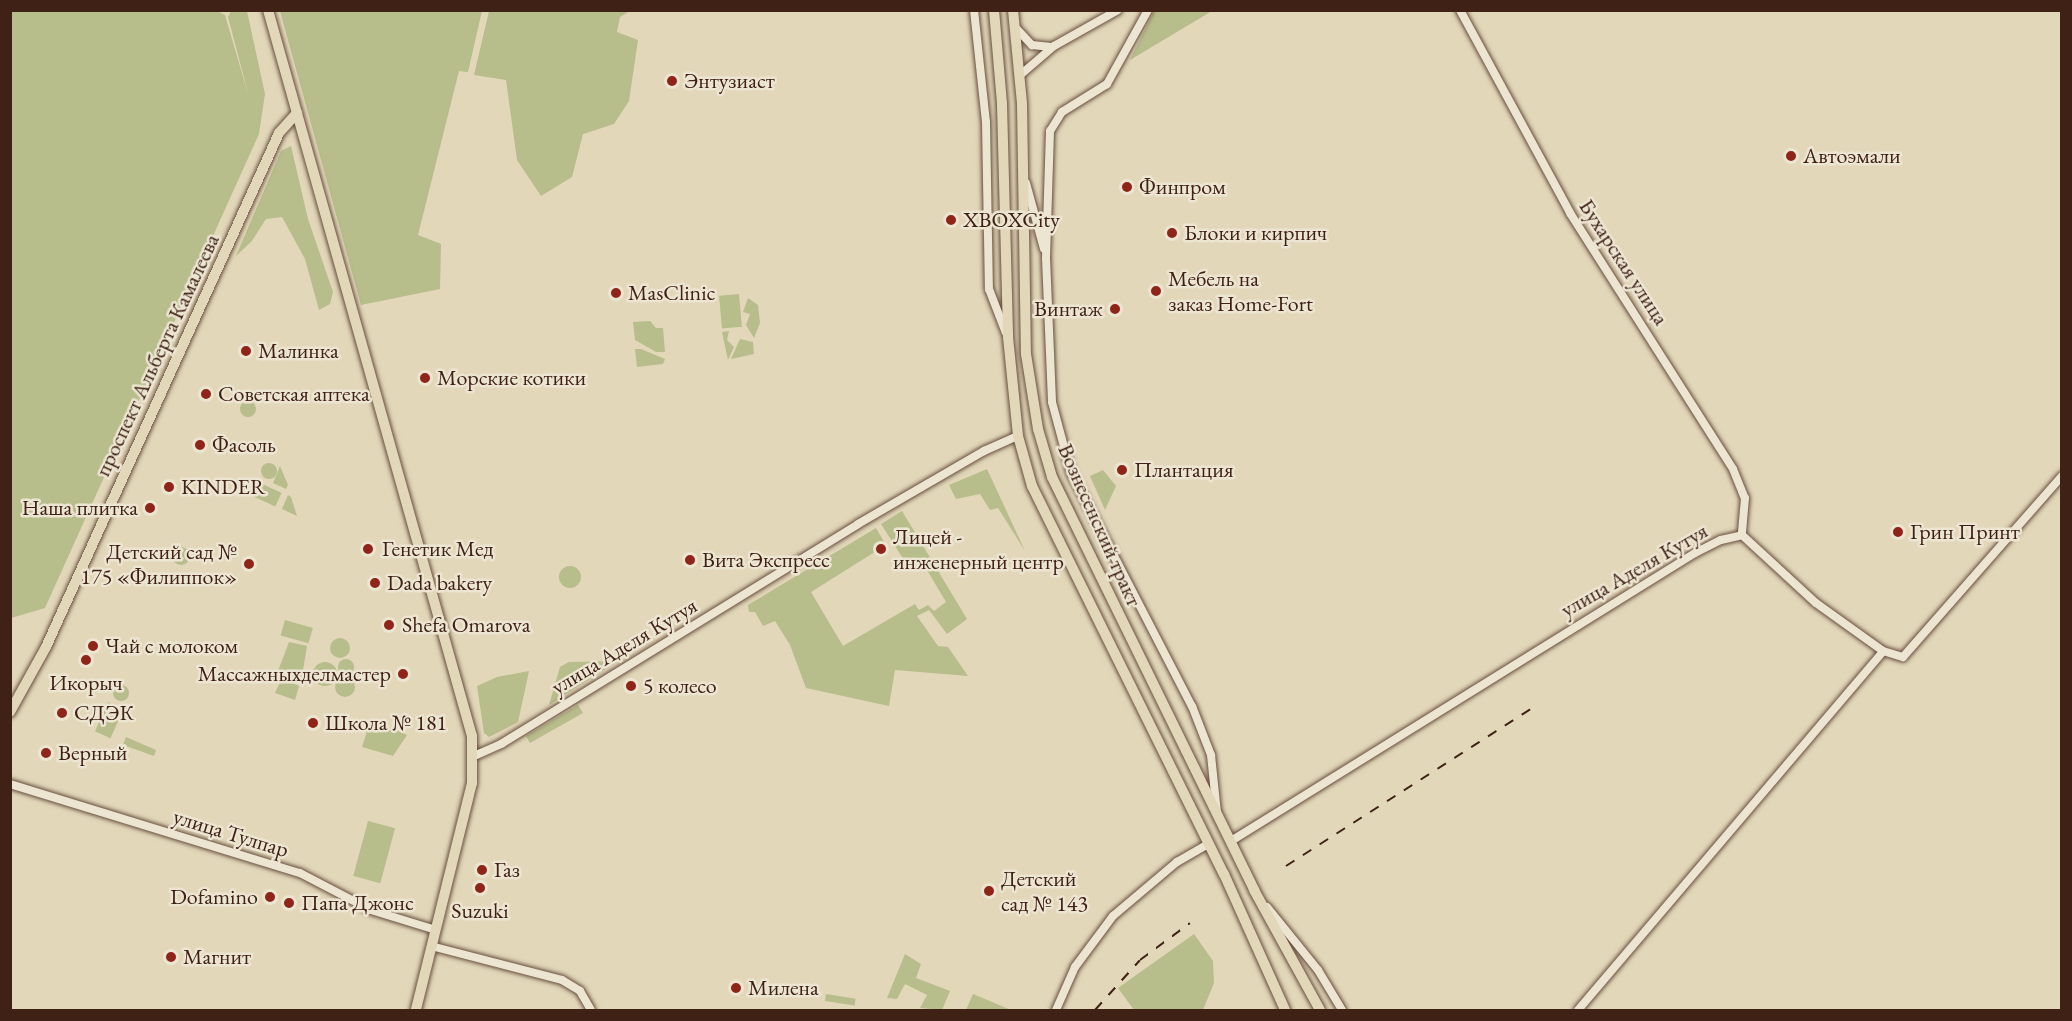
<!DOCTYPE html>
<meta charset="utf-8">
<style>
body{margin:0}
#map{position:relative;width:2072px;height:1021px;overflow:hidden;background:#e2d7b9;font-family:"EB Garamond",serif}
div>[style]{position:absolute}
.green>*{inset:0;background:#b8bd8c;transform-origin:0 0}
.round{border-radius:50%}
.roads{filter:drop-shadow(0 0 2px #684e3e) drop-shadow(0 0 2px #684e3e)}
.minor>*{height:8px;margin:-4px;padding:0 4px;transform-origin:4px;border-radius:4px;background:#ece5d2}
.major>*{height:10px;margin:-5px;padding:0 5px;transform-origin:5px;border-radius:5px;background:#e2d7b9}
.rail>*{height:2px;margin-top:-1px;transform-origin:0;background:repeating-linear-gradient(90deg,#3f2115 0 10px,transparent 0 20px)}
.dots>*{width:16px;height:16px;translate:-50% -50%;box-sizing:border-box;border:3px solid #ece5d2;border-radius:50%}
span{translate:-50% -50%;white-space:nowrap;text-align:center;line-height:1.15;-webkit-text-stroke:5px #ece5d2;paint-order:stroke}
.poi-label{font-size:22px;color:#3f2115}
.left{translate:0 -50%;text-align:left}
.right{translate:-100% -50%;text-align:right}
.street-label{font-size:22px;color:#3f2115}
.frame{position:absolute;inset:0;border:12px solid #3f2115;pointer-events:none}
</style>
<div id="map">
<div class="green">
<i style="clip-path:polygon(10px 11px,217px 11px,225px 15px,249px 97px,228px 17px,231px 11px,247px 11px,265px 94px,259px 134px,45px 608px,11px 618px)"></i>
<i style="clip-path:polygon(280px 11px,482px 11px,468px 72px,459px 71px,418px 235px,441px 244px,440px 289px,361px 305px)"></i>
<i style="clip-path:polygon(489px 11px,630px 11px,620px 17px,617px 32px,638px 40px,629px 101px,614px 124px,583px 134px,572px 177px,541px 196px,517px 160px,506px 80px,474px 75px)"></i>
<i style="clip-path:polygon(1154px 11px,1154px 10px,1212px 11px,1130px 60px)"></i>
<i style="clip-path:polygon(291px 146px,308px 219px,333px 292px,330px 304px,319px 310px,305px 259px,282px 217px,266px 219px,252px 241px,236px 256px,281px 151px)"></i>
<i style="left:739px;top:294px;width:33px;height:20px;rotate:85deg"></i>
<i style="clip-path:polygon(748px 298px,758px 305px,760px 323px,754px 338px,746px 325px,750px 314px,743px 312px)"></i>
<i style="clip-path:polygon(650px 321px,656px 328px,663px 328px,665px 352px,656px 352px,635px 340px,633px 322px)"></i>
<i style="clip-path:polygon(729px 331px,727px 340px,734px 347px,728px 360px,722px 332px)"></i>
<i style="clip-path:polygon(740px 339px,753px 342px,754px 354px,731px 359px)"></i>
<i style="clip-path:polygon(635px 349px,641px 349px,665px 359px,663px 364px,637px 367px)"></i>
<i class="round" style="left:240px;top:401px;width:16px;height:16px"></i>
<i class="round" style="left:261px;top:463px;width:16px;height:16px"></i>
<i style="clip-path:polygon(280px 466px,288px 485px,286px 489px,273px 483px)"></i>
<i style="clip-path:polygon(987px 469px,1025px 551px,998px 508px,990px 510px,980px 494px,956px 499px,949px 485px)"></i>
<i style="clip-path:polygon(1103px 470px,1116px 486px,1105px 510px,1090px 476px)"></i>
<i style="left:258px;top:482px;width:26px;height:15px;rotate:25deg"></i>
<i style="clip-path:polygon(288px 495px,291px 497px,297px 516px,282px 509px)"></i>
<i style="clip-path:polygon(902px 511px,967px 619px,947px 634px,929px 610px,917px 616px,938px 646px,948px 647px,968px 676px,895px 670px,889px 706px,806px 688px,790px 645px,775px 621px,763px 626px,755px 612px,749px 612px,748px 605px,876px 528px,886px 545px,811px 592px,843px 646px,915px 604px,919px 610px,928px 605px,934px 611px,946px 602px,921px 560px,909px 568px,881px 524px)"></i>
<i class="round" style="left:172px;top:547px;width:18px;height:18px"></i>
<i class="round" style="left:559px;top:566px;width:22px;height:22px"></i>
<i style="left:285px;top:620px;width:29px;height:16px;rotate:16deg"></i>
<i class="round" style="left:330px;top:638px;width:20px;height:20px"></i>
<i style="clip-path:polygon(289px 642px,307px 646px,301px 682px,278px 671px)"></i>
<i class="round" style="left:338px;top:659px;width:16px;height:16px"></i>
<i style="clip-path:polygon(618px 661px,549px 705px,560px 667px,569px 662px)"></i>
<i class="round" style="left:313px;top:662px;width:24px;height:24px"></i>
<i style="clip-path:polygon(529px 671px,518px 722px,489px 737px,484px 733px,477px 686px,497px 677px)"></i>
<i class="round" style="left:335px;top:677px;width:20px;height:20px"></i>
<i style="clip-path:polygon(282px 678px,299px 686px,295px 700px,275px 693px)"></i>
<i class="round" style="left:113px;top:685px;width:16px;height:16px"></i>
<i style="left:108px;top:702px;width:17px;height:32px;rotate:24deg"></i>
<i style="clip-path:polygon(578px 705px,583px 713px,530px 743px,526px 736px)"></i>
<i style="clip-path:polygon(371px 719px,407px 735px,393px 756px,362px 747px)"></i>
<i style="clip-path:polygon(126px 737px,156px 750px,154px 756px,123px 745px)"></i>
<i style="left:368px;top:821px;width:28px;height:57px;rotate:15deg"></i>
<i style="clip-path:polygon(1194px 934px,1213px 961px,1214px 983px,1203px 1010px,1134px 1010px,1118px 988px)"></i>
<i style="clip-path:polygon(905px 954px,921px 964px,916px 978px,950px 991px,942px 1010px,920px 1008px,927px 995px,905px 984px,897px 999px,887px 998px)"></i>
<i style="left:826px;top:994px;width:30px;height:7px;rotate:9deg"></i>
<i style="clip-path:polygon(973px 994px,1011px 1010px,966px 1010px)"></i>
</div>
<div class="roads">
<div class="minor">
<i style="left:974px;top:10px;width:113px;rotate:83.9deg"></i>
<i style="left:986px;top:122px;width:167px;rotate:89deg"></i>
<i style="left:989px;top:289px;width:47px;rotate:68.9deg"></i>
<i style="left:1148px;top:10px;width:85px;rotate:119deg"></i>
<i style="left:1107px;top:84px;width:53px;rotate:148.1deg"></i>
<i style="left:1062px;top:112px;width:22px;rotate:122deg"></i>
<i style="left:1050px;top:131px;width:127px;rotate:91.8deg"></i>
<i style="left:1046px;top:258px;width:144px;rotate:87.6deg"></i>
<i style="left:1052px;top:402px;width:73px;rotate:75deg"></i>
<i style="left:1071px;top:473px;width:263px;rotate:62.6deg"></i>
<i style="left:1192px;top:706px;width:53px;rotate:68.8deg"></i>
<i style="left:1211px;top:755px;width:58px;rotate:84.1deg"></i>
<i style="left:1460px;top:10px;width:231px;rotate:61.5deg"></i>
<i style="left:1570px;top:213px;width:303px;rotate:57.5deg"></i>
<i style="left:1733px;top:469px;width:31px;rotate:68deg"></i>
<i style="left:1745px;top:498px;width:37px;rotate:95deg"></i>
<i style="left:1015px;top:27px;width:25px;rotate:47deg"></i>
<i style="left:1032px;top:45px;width:19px;rotate:6deg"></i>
<i style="left:1019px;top:76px;width:46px;rotate:-40.6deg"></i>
<i style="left:1054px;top:46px;width:73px;rotate:-29.4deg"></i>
<i style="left:1026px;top:183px;width:68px;rotate:74.7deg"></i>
<i style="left:1742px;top:535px;width:100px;rotate:42.6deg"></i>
<i style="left:1816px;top:603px;width:82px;rotate:35.6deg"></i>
<i style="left:1883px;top:651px;width:21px;rotate:17deg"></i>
<i style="left:1903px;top:657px;width:241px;rotate:-48.7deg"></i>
<i style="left:474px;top:756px;width:30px;rotate:-24deg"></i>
<i style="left:501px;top:744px;width:419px;rotate:-31.6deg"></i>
<i style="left:858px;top:524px;width:146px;rotate:-30.1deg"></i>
<i style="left:984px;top:451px;width:37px;rotate:-24deg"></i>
<i style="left:10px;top:784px;width:303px;rotate:17.1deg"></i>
<i style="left:300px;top:873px;width:80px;rotate:27.5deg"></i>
<i style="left:371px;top:910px;width:68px;rotate:17.1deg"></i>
<i style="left:1231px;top:841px;width:546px;rotate:-31.83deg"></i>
<i style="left:1695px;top:553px;width:29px;rotate:-27deg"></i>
<i style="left:1721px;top:540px;width:22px;rotate:-13deg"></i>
<i style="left:1267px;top:907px;width:81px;rotate:51deg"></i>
<i style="left:1318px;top:970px;width:47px;rotate:59deg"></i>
<i style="left:431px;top:946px;width:135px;rotate:14.5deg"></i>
<i style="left:562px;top:980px;width:21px;rotate:31deg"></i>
<i style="left:580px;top:991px;width:22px;rotate:60deg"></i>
<i style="left:1056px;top:1010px;width:47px;rotate:-66.2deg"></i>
<i style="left:1075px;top:967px;width:64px;rotate:-53.3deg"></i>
<i style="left:1113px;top:916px;width:84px;rotate:-40.2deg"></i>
<i style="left:1177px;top:862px;width:36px;rotate:-30deg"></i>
<i style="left:1578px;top:1010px;width:471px;rotate:-49.6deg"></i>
</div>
<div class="major">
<i style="left:268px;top:10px;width:754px;rotate:74.31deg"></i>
<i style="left:472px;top:736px;width:47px;rotate:90deg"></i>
<i style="left:472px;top:783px;width:234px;rotate:103.9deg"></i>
<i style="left:994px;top:10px;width:94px;rotate:85.1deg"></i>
<i style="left:1002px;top:104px;width:233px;rotate:88.5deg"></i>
<i style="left:1008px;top:337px;width:100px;rotate:84.2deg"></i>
<i style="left:1018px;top:436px;width:52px;rotate:74.4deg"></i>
<i style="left:1032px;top:486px;width:433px;rotate:63.7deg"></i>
<i style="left:1224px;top:874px;width:149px;rotate:65.8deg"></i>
<i style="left:1013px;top:10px;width:94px;rotate:84.5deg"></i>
<i style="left:1022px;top:104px;width:250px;rotate:89.1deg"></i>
<i style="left:1026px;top:354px;width:76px;rotate:80.9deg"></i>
<i style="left:1038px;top:429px;width:50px;rotate:73.7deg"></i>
<i style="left:1052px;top:477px;width:460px;rotate:63.9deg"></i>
<i style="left:1254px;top:890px;width:137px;rotate:61.2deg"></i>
<i style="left:10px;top:712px;width:74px;rotate:-61deg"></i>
<i style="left:46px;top:647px;width:564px;rotate:-65.61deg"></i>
<i style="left:279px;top:133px;width:27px;rotate:-48deg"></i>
</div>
</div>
<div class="rail">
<i style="left:1286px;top:866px;width:291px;rotate:-32.7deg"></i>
<i style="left:1095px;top:1010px;width:67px;rotate:-48deg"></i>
<i style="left:1140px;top:960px;width:62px;rotate:-36.5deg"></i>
</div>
<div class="dots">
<i style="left:672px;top:81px;background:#8f2418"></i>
<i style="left:1791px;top:156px;background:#8f2418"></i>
<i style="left:1127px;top:187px;background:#8f2418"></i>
<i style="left:951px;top:220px;background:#8f2418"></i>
<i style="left:1172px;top:233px;background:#8f2418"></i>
<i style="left:1156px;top:291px;background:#8f2418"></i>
<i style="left:616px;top:293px;background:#8f2418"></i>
<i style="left:1115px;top:309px;background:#8f2418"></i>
<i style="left:246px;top:351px;background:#8f2418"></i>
<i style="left:425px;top:378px;background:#8f2418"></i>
<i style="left:206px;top:394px;background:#8f2418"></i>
<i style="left:200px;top:445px;background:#8f2418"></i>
<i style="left:1122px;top:470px;background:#8f2418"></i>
<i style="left:169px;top:487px;background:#8f2418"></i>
<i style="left:150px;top:508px;background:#8f2418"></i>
<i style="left:1898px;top:532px;background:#8f2418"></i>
<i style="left:368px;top:549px;background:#8f2418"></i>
<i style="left:881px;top:549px;background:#8f2418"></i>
<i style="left:690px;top:560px;background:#8f2418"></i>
<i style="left:249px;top:564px;background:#8f2418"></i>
<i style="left:375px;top:583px;background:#8f2418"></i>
<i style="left:389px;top:625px;background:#8f2418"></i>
<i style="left:93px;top:646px;background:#8f2418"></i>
<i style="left:86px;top:660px;background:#8f2418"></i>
<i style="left:403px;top:674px;background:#8f2418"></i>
<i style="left:631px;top:686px;background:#8f2418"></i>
<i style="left:62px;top:713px;background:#8f2418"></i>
<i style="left:313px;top:723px;background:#8f2418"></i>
<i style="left:46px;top:753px;background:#8f2418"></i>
<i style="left:482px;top:870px;background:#8f2418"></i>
<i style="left:480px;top:888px;background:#8f2418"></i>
<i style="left:989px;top:891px;background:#8f2418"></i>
<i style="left:270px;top:897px;background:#8f2418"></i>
<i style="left:289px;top:903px;background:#8f2418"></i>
<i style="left:171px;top:957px;background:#8f2418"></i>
<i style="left:736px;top:988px;background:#8f2418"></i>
</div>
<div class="poi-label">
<span class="left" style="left:684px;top:81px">Энтузиаст</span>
<span class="left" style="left:1803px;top:156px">Автоэмали</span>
<span class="left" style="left:1139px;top:187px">Финпром</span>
<span class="left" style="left:963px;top:220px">XBOXCity</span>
<span class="left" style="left:1184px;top:233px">Блоки и кирпич</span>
<span class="left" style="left:1168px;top:291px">Мебель на<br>заказ Home-Fort</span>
<span class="left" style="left:628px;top:293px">MasClinic</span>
<span class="right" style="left:1103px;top:309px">Винтаж</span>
<span class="left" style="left:258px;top:351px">Малинка</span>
<span class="left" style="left:437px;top:378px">Морские котики</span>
<span class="left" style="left:218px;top:394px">Советская аптека</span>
<span class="left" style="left:212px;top:445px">Фасоль</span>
<span class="left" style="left:1134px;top:470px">Плантация</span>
<span class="left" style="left:181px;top:487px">KINDER</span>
<span class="right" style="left:138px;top:508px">Наша плитка</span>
<span class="left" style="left:1910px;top:532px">Грин Принт</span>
<span class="left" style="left:893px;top:549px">Лицей -<br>инженерный центр</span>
<span class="left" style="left:382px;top:549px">Генетик Мед</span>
<span class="right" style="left:237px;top:564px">Детский сад №<br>175 «Филиппок»</span>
<span class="left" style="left:702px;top:560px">Вита Экспресс</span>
<span class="left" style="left:387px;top:583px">Dada bakery</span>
<span class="left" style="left:402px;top:625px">Shefa Omarova</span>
<span class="left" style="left:105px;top:646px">Чай с молоком</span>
<span class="right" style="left:391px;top:674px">Массажныхделмастер</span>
<span style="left:86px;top:683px">Икорыч</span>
<span class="left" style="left:643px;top:686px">5 колесо</span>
<span class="left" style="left:74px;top:713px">СДЭК</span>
<span class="left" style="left:325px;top:723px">Школа № 181</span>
<span class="left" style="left:58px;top:753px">Верный</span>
<span class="left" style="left:494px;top:870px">Газ</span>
<span class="left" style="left:1001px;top:891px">Детский<br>сад № 143</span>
<span class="right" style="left:258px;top:897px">Dofamino</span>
<span class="left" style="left:301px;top:903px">Папа Джонс</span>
<span style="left:480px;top:911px">Suzuki</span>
<span class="left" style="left:183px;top:957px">Магнит</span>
<span class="left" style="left:748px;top:988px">Милена</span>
</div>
<div class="street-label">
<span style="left:1624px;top:262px;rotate:57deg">Бухарская улица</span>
<span style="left:157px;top:355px;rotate:-65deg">проспект Альберта Камалеева</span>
<span style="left:1100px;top:525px;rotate:66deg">Вознесенский тракт</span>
<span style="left:1634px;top:570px;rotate:-30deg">улица Аделя Кутуя</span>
<span style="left:624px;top:646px;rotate:-31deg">улица Аделя Кутуя</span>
<span style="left:231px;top:833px;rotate:17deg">улица Тулпар</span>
</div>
<div class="frame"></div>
</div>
